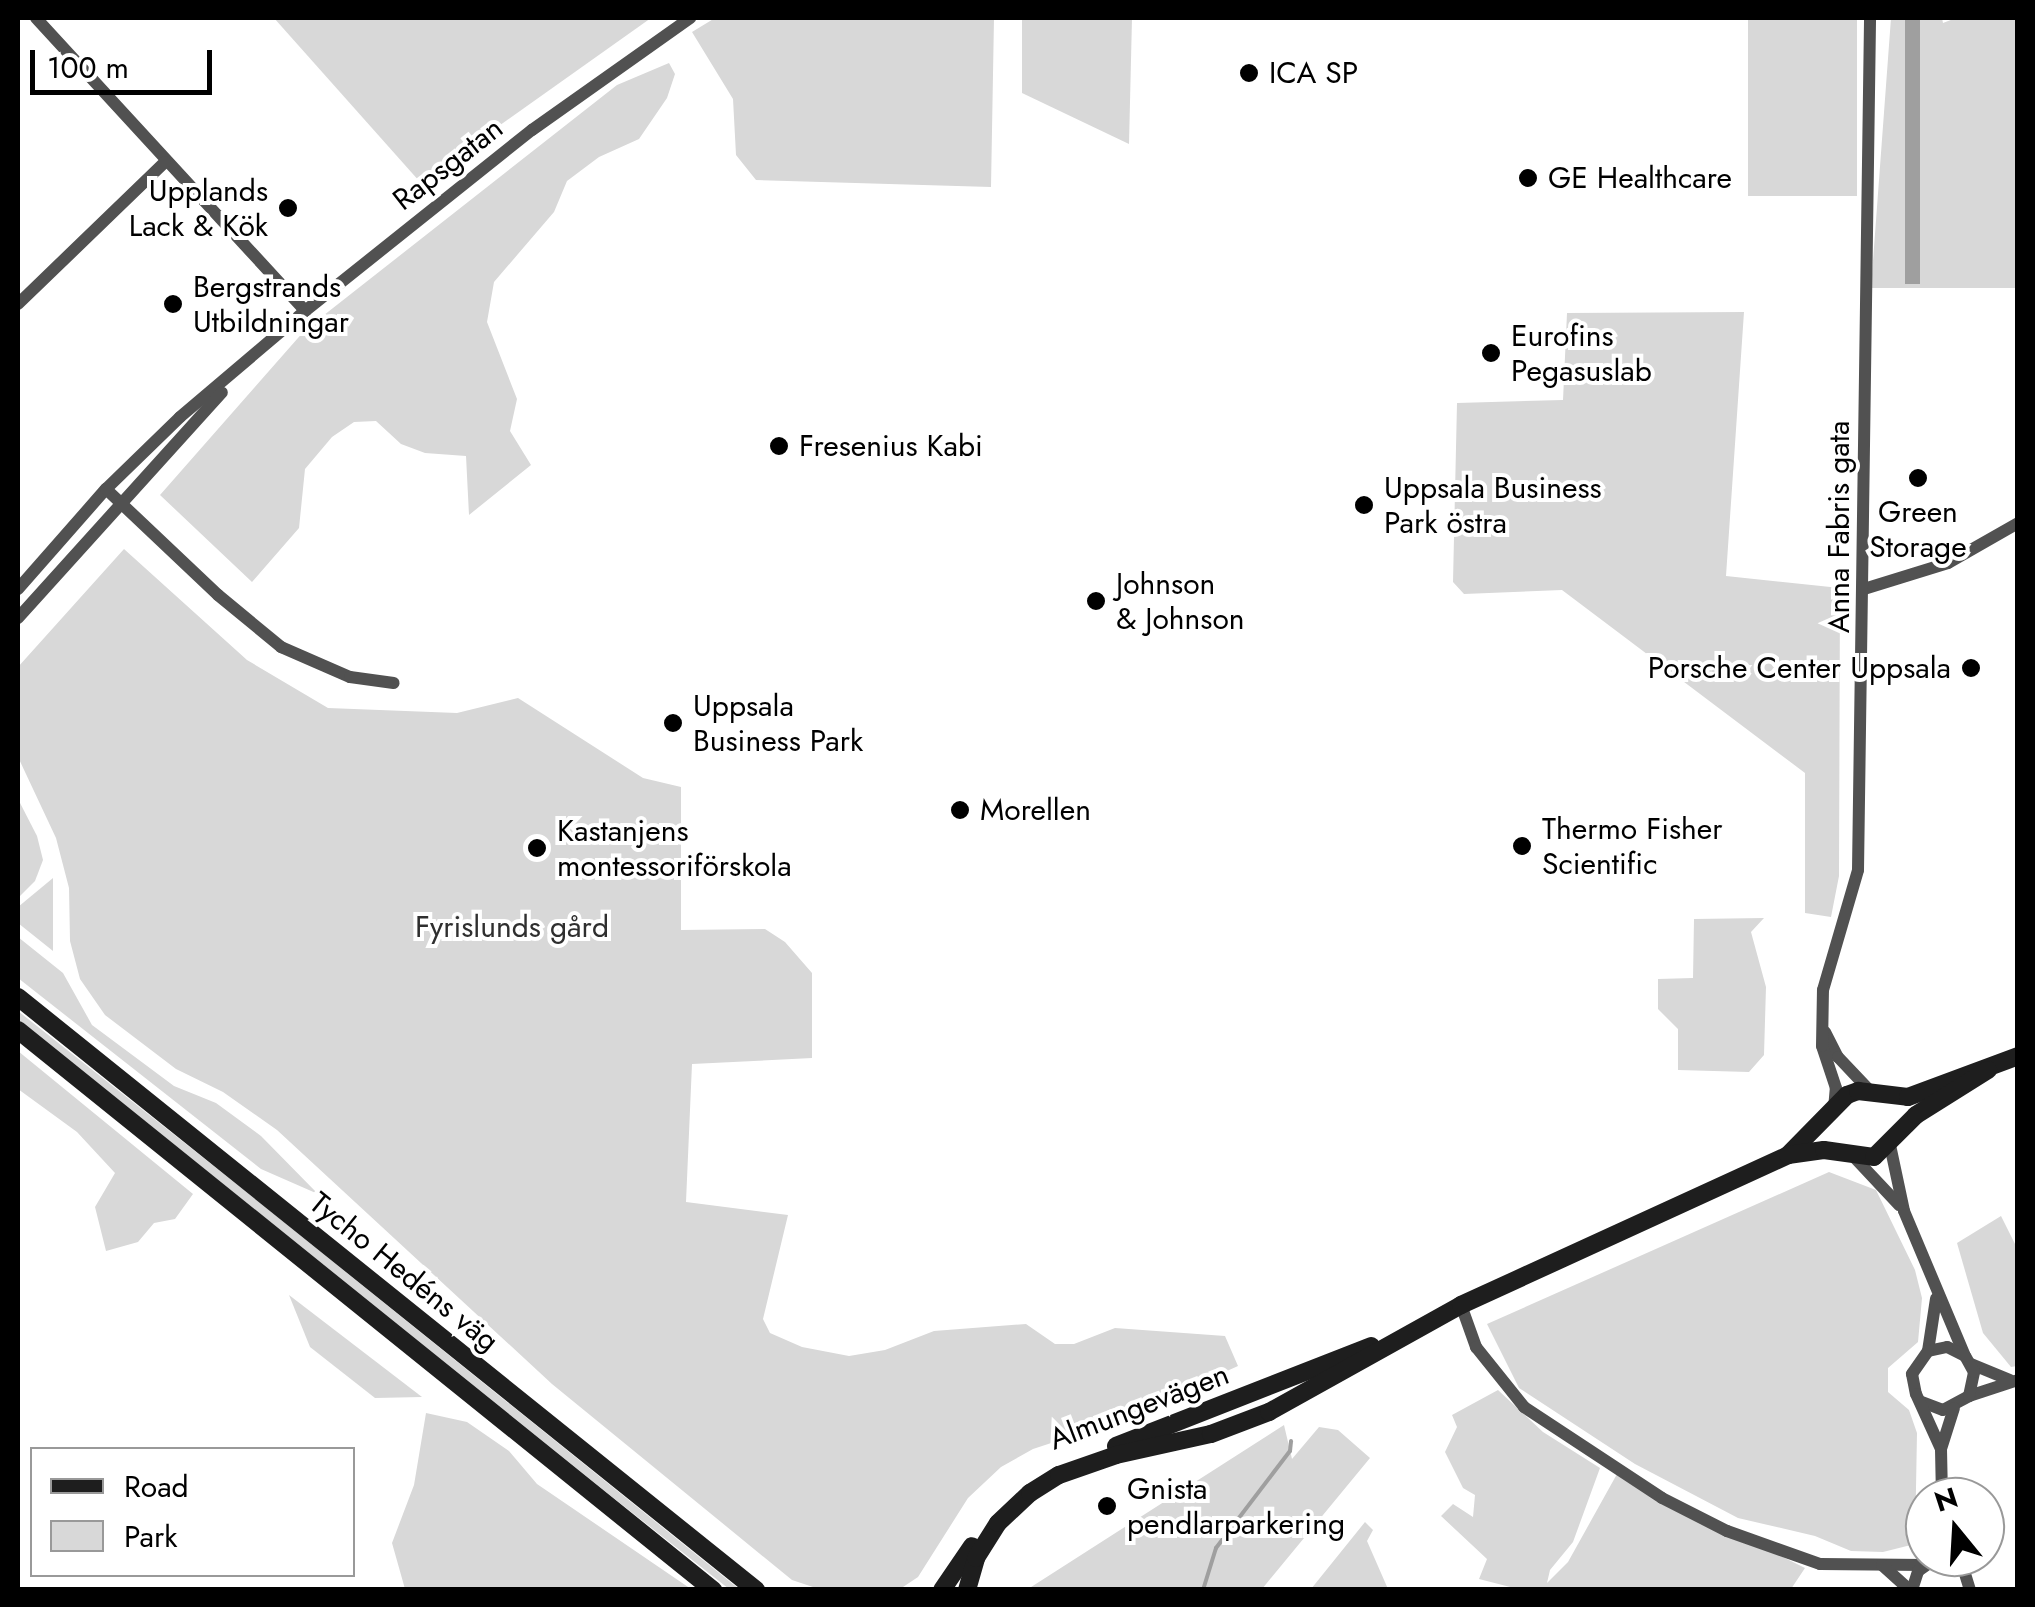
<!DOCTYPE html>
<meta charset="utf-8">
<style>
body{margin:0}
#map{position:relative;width:2035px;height:1607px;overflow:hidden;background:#fff;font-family:Jost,sans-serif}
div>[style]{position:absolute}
.green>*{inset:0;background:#d8d8d8;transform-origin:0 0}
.water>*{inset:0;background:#9f9f9f;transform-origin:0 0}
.stream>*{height:4px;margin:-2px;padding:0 2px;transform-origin:2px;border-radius:2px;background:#9f9f9f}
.street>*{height:12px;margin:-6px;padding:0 6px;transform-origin:6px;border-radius:6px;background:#515151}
.secondary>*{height:18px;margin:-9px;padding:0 9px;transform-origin:9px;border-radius:9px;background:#1e1e1e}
.dots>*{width:28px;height:28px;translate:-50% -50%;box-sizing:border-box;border:5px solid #fff;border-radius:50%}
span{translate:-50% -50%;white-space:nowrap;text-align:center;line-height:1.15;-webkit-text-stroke:8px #fff;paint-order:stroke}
.poi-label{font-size:30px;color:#000}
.left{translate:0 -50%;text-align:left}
.right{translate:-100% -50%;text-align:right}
.street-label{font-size:30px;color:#000}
.park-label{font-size:30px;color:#2f2f2f}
.frame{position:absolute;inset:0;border:20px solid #000;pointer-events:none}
.legend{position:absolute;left:30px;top:1447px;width:325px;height:130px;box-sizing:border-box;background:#fff;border:2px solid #999;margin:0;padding:12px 18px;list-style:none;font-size:30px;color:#000}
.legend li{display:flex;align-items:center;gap:20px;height:50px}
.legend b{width:50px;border:2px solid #999}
.north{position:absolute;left:1905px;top:1477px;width:100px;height:100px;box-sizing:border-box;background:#fff;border:2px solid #999;border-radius:50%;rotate:342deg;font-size:28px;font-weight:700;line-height:40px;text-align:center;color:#000}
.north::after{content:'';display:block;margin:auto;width:35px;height:45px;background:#000;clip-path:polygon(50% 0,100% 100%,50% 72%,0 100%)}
.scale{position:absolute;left:30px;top:50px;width:182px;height:45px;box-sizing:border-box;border:5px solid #000;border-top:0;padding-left:12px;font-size:30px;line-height:35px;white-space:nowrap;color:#000;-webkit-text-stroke:8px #fff;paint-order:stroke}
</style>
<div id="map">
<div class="green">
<i style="clip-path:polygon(274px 18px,651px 18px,420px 182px)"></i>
<i style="clip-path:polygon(715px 18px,994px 18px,991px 187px,756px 180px,736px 155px,733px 99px,692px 32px)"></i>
<i style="clip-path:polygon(1022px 18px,1132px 18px,1129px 144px,1022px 93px)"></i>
<i style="left:1748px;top:18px;width:109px;height:178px"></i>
<i style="clip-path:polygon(1891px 18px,1942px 18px,1943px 23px,1956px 18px,2017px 18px,2017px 288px,1871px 288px)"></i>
<i style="clip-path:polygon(669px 63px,675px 74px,667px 98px,639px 139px,599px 157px,567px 181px,554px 212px,494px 282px,487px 322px,517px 399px,510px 431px,531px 465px,469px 515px,466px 456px,425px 453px,401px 444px,376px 421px,354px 422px,332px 437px,305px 469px,299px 528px,252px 582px,160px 495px,305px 330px,617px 85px)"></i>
<i style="clip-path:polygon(1744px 312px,1726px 576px,1840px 588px,1839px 876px,1831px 917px,1805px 913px,1805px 773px,1562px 590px,1464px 594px,1453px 582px,1457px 403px,1563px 400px,1567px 313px)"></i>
<i style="clip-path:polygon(124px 549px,247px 660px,328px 708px,457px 713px,518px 698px,643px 778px,681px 787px,681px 930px,765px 929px,785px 942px,812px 973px,812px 1058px,692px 1064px,686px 1202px,788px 1215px,763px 1319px,770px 1333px,802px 1347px,849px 1356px,885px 1350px,934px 1331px,1026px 1324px,1055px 1344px,1074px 1344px,1115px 1328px,1225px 1336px,1238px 1366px,1112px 1423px,1033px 1449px,1001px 1467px,968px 1498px,918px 1577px,900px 1589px,819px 1589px,792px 1580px,552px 1384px,277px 1130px,223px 1092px,176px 1069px,105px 1015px,80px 979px,70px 941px,69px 888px,56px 838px,18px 757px,18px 667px)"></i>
<i style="clip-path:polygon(18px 799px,37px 836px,43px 860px,35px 881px,18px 898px)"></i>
<i style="clip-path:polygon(53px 878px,53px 951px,18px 923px,18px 907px)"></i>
<i style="clip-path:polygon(1764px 918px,1751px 932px,1766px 987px,1764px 1055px,1749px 1072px,1678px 1070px,1678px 1029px,1658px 1009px,1658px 979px,1693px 978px,1694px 919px)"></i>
<i style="clip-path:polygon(18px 937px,63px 973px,92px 1025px,174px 1086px,216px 1103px,261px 1136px,318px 1194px,261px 1169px,18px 978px)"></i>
<i style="clip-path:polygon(18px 1011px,244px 1190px,739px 1589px,729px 1589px,611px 1496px,18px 1019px)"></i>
<i style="clip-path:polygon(18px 1051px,193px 1194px,175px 1219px,154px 1223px,138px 1242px,106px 1251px,95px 1207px,115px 1173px,77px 1132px,18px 1089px)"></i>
<i style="clip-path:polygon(1829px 1172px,1876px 1190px,1915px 1270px,1922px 1298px,1918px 1342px,1888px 1368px,1888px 1392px,1909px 1410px,1917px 1433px,1915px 1544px,1883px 1552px,1851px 1551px,1815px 1536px,1738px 1518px,1635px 1464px,1519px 1388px,1487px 1324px)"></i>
<i style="clip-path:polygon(2001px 1216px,2017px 1248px,2017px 1366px,2011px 1367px,1983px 1333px,1957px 1243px)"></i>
<i style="clip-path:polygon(289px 1295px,422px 1397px,375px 1398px,310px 1347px)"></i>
<i style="clip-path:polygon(1498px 1390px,1543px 1432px,1600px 1468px,1573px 1542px,1550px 1570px,1547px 1583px,1568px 1562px,1617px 1474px,1805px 1568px,1791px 1589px,1518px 1589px,1479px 1579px,1487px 1559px,1441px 1516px,1453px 1504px,1473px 1517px,1475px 1495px,1463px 1488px,1445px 1452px,1457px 1427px,1452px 1415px)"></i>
<i style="clip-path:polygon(426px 1413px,467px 1422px,509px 1451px,537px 1484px,691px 1589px,405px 1589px,392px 1543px,414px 1485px)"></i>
<i style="clip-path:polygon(1284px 1425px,1292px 1459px,1319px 1427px,1338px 1430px,1370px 1458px,1262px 1589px,1028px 1589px)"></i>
<i style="clip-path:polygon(1365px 1522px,1373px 1530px,1367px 1541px,1388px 1589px,1311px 1589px)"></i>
</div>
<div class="water">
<i style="left:1905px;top:18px;width:15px;height:266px"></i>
</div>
<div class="stream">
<i style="left:1203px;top:1590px;width:44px;rotate:-72.8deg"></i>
<i style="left:1216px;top:1548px;width:122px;rotate:-52.7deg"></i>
<i style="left:1290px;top:1451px;width:10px;rotate:-84deg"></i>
</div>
<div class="street">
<i style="left:36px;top:18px;width:398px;rotate:47.4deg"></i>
<i style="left:18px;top:304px;width:204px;rotate:-44deg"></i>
<i style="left:106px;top:489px;width:154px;rotate:43.4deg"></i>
<i style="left:218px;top:595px;width:82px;rotate:39.5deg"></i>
<i style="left:281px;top:647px;width:75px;rotate:23.5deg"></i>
<i style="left:350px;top:677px;width:44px;rotate:7.8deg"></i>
<i style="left:18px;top:589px;width:133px;rotate:-48.7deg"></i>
<i style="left:106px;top:489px;width:103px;rotate:-44.2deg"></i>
<i style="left:180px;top:417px;width:164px;rotate:-40.3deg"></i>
<i style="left:305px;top:311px;width:290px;rotate:-38.6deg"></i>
<i style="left:532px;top:130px;width:194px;rotate:-35.3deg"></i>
<i style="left:1864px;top:589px;width:88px;rotate:-17.2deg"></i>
<i style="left:1948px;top:563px;width:81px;rotate:-29.7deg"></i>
<i style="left:18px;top:618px;width:304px;rotate:-47.9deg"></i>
<i style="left:1825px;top:1032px;width:28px;rotate:63deg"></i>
<i style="left:1838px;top:1057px;width:47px;rotate:46.7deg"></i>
<i style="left:1834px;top:1109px;width:21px;rotate:-85deg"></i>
<i style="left:1836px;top:1088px;width:44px;rotate:-108.4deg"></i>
<i style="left:1822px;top:1046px;width:56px;rotate:-89deg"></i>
<i style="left:1823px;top:990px;width:125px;rotate:-73.7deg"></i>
<i style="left:1858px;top:870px;width:852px;rotate:-89.19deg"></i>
<i style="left:1890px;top:1145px;width:67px;rotate:78deg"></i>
<i style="left:1904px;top:1211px;width:155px;rotate:67.2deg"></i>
<i style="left:1854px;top:1157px;width:66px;rotate:46.8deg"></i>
<i style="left:1461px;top:1305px;width:45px;rotate:70.3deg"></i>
<i style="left:1476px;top:1347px;width:77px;rotate:51.3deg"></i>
<i style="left:1524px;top:1407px;width:165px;rotate:33.4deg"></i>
<i style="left:1662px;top:1498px;width:73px;rotate:26.9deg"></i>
<i style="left:1727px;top:1531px;width:99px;rotate:19.5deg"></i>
<i style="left:1820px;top:1564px;width:104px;rotate:0.6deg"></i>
<i style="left:1928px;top:1351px;width:53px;rotate:-81.3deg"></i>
<i style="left:1971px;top:1364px;width:42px;rotate:22.3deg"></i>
<i style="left:1969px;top:1396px;width:52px;rotate:-18.1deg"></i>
<i style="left:1922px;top:1402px;width:22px;rotate:21deg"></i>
<i style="left:1943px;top:1410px;width:30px;rotate:-28deg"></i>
<i style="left:1969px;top:1396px;width:25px;rotate:-78deg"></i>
<i style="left:1974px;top:1372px;width:18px;rotate:-119deg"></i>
<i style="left:1965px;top:1356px;width:20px;rotate:-153deg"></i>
<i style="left:1947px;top:1347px;width:19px;rotate:168deg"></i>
<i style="left:1928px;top:1351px;width:28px;rotate:125deg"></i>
<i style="left:1912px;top:1374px;width:20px;rotate:79deg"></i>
<i style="left:1916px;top:1394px;width:60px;rotate:65.6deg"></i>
<i style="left:1942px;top:1497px;width:48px;rotate:-91.2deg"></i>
<i style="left:1941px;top:1449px;width:43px;rotate:-72.4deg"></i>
<i style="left:1962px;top:1564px;width:27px;rotate:73deg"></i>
<i style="left:1882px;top:1565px;width:38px;rotate:42deg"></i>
<i style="left:1912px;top:1590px;width:20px;rotate:-72deg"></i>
<i style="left:1918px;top:1571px;width:19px;rotate:-35deg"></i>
<i style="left:1934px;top:1560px;width:16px"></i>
<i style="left:1950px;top:1560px;width:17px;rotate:33deg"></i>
</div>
<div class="secondary">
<i style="left:18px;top:997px;width:947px;rotate:38.78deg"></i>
<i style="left:18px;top:1030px;width:893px;rotate:38.86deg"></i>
<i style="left:1788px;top:1155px;width:84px;rotate:-45.5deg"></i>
<i style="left:1847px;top:1095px;width:12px;rotate:-20deg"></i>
<i style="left:1858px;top:1091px;width:50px;rotate:6.8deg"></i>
<i style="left:1908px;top:1097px;width:117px;rotate:-20.4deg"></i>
<i style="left:1116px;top:1446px;width:274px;rotate:-21.4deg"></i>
<i style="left:942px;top:1590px;width:53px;rotate:-55.7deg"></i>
<i style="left:967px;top:1590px;width:33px;rotate:-74deg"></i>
<i style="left:976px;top:1558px;width:41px;rotate:-57.8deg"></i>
<i style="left:998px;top:1523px;width:44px;rotate:-43.2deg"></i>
<i style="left:1030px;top:1493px;width:34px;rotate:-32deg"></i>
<i style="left:1059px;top:1475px;width:60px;rotate:-19.3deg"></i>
<i style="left:1116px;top:1455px;width:97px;rotate:-12.5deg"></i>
<i style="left:1211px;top:1434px;width:62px;rotate:-20.8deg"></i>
<i style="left:1269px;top:1412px;width:220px;rotate:-29.1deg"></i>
<i style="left:1461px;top:1305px;width:360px;rotate:-24.6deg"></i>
<i style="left:1788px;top:1155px;width:36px;rotate:-8deg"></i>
<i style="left:1824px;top:1150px;width:50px;rotate:8deg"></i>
<i style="left:1874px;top:1157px;width:59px;rotate:-45deg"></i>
<i style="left:1916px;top:1115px;width:85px;rotate:-32deg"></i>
</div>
<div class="dots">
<i style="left:1249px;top:73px;background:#000"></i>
<i style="left:1528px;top:178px;background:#000"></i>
<i style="left:288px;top:208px;background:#000"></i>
<i style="left:173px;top:304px;background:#000"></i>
<i style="left:1491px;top:353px;background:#000"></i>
<i style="left:779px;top:446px;background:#000"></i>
<i style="left:1918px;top:478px;background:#000"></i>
<i style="left:1364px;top:505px;background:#000"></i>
<i style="left:1096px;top:601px;background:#000"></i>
<i style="left:1971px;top:668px;background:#000"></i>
<i style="left:673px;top:723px;background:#000"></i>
<i style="left:960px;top:810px;background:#000"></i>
<i style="left:1522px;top:846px;background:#000"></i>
<i style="left:537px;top:848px;background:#000"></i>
<i style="left:1107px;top:1506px;background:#000"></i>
</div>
<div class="poi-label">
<span class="left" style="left:1269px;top:73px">ICA SP</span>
<span class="left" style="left:1548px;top:178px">GE Healthcare</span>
<span class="right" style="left:268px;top:208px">Upplands<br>Lack &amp; Kök</span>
<span class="left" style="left:193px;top:304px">Bergstrands<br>Utbildningar</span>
<span class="left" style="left:1511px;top:353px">Eurofins<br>Pegasuslab</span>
<span class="left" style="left:799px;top:446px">Fresenius Kabi</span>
<span class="left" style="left:1384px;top:505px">Uppsala Business<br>Park östra</span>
<span style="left:1918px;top:529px">Green<br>Storage</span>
<span class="left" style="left:1116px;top:601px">Johnson<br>&amp; Johnson</span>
<span class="right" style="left:1951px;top:668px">Porsche Center Uppsala</span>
<span class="left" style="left:693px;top:723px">Uppsala<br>Business Park</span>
<span class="left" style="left:980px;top:810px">Morellen</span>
<span class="left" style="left:1542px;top:846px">Thermo Fisher<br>Scientific</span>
<span class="left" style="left:557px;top:848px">Kastanjens<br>montessoriförskola</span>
<span class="left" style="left:1127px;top:1506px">Gnista<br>pendlarparkering</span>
</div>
<div class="street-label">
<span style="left:448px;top:164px;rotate:-38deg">Rapsgatan</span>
<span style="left:1839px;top:527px;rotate:-90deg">Anna Fabris gata</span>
<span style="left:404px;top:1272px;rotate:39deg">Tycho Hedéns väg</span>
<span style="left:1139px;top:1407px;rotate:-21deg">Almungevägen</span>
</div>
<div class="park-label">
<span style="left:512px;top:927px">Fyrislunds gård</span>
</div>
<div class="frame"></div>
<ul class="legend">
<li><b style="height:12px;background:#1e1e1e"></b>Road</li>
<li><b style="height:28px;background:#d8d8d8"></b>Park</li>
</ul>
<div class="north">N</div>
<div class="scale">100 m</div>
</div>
